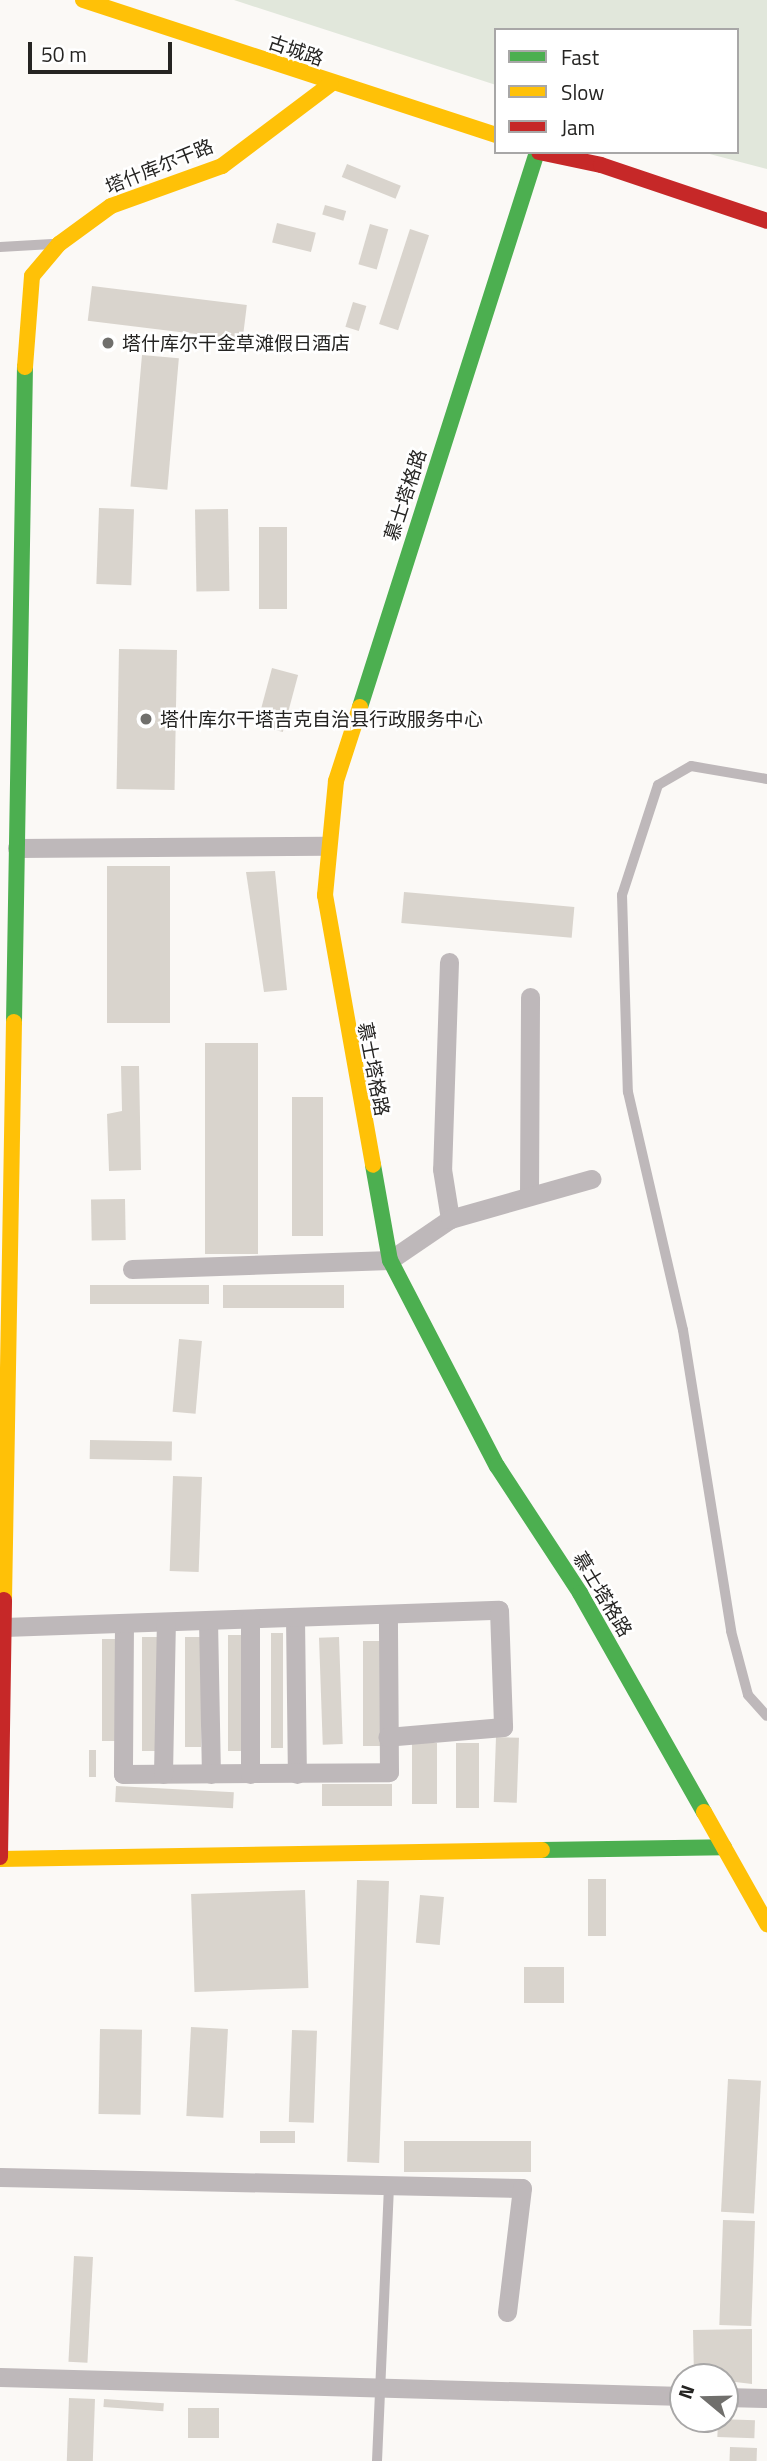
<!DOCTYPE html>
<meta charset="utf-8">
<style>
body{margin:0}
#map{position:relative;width:767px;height:2461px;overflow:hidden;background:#fbf9f6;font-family:"Titillium Web","Noto Sans SC",sans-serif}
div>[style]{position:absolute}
.green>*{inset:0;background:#e1e7db}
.building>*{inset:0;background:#d9d4cd;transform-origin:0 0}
.lane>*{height:10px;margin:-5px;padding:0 5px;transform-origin:5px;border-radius:5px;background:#beb8ba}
.street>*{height:19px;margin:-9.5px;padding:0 9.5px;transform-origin:9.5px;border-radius:9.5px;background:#beb8ba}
.fast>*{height:16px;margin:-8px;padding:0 8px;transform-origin:8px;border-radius:8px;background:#4caf50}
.slow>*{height:16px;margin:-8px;padding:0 8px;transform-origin:8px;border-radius:8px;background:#ffc107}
.jam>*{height:16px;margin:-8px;padding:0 8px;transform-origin:8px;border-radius:8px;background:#c62828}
.dots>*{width:19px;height:19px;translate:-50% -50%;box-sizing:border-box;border:4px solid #fff;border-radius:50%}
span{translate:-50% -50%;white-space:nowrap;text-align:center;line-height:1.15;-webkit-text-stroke:5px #fff;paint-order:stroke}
.street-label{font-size:19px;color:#252422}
.poi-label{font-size:19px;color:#252422}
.left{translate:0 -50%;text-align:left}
.legend{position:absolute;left:494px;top:28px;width:245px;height:126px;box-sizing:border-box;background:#fff;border:2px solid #a8a7a7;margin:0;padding:9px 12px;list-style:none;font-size:21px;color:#252422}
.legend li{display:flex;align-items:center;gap:14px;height:35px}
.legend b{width:35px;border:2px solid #a8a7a7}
.north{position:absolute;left:669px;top:2363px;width:70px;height:70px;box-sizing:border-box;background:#fff;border:2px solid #a8a7a7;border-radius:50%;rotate:289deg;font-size:19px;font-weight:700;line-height:28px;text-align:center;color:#252422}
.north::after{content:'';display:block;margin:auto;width:24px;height:32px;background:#706f6c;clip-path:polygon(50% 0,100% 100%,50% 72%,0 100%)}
.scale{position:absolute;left:28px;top:42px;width:144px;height:32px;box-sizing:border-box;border:4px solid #252422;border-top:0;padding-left:9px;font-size:21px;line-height:24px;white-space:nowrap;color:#252422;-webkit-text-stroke:5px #fff;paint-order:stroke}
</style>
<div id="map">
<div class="green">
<i style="clip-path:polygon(234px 0,767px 0,767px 169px,702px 152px,737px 152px,737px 30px,496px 30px,496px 85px)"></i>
</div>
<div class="building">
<i style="left:347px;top:164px;width:58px;height:14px;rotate:22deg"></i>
<i style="left:325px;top:205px;width:22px;height:10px;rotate:16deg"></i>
<i style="left:277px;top:223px;width:40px;height:20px;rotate:14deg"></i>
<i style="left:370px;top:224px;width:19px;height:42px;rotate:16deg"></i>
<i style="left:410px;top:229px;width:20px;height:100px;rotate:18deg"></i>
<i style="left:92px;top:286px;width:156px;height:35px;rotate:7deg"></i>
<i style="left:353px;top:302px;width:14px;height:26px;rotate:17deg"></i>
<i style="left:142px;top:355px;width:37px;height:132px;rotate:5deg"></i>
<i style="left:99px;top:508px;width:35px;height:76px;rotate:2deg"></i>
<i style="left:228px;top:509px;width:82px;height:33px;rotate:89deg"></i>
<i style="left:259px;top:527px;width:28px;height:82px"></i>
<i style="left:119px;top:649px;width:58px;height:140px;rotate:1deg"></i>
<i style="left:272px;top:668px;width:27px;height:59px;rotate:15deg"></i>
<i style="left:107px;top:866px;width:63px;height:157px"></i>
<i style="clip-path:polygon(275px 871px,287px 990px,264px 992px,246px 872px)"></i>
<i style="left:404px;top:892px;width:171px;height:31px;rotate:5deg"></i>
<i style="left:205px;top:1043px;width:53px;height:211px"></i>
<i style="clip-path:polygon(121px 1066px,139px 1066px,141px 1170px,109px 1171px,107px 1114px,122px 1111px)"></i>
<i style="left:292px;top:1097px;width:31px;height:139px"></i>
<i style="left:125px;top:1199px;width:41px;height:34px;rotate:89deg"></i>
<i style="left:90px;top:1285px;width:119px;height:19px"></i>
<i style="left:344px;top:1285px;width:23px;height:121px;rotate:90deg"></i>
<i style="left:179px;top:1339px;width:23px;height:73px;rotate:5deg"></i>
<i style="left:90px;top:1440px;width:82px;height:19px;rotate:1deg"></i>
<i style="left:173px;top:1476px;width:29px;height:95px;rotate:2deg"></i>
<i style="left:271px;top:1633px;width:12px;height:115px"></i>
<i style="left:228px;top:1635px;width:14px;height:116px"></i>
<i style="left:142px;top:1637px;width:16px;height:114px"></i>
<i style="left:185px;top:1637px;width:16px;height:110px"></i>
<i style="left:339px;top:1637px;width:107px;height:20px;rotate:88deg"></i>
<i style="left:102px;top:1639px;width:16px;height:102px"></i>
<i style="left:363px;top:1641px;width:17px;height:105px"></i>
<i style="left:496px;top:1737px;width:23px;height:65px;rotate:2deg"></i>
<i style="left:412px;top:1743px;width:25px;height:61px"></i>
<i style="left:456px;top:1743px;width:23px;height:65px"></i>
<i style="left:89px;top:1750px;width:7px;height:27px"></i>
<i style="left:392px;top:1784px;width:22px;height:70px;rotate:90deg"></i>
<i style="left:116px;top:1786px;width:118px;height:16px;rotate:3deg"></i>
<i style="left:588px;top:1879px;width:18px;height:57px"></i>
<i style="left:357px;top:1880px;width:32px;height:282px;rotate:2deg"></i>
<i style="left:305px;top:1890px;width:98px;height:114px;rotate:88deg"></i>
<i style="left:420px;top:1895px;width:24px;height:48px;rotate:5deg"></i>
<i style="left:524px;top:1967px;width:40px;height:36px"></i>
<i style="left:191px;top:2027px;width:37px;height:89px;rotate:3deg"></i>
<i style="left:100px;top:2029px;width:42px;height:85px;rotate:1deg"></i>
<i style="left:292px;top:2030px;width:25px;height:92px;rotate:2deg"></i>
<i style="left:728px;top:2079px;width:33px;height:133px;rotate:3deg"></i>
<i style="left:260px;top:2131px;width:35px;height:12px"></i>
<i style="left:404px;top:2141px;width:127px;height:31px"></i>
<i style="left:723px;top:2220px;width:32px;height:105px;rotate:2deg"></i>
<i style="left:74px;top:2256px;width:19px;height:106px;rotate:3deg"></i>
<i style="clip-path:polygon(752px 2329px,752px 2384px,694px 2377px,693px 2330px)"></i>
<i style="left:69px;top:2398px;width:26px;height:63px;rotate:2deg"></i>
<i style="left:104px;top:2399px;width:60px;height:8px;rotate:4deg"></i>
<i style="left:188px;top:2408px;width:31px;height:30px"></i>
<i style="left:718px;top:2419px;width:37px;height:18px;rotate:2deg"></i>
<i style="left:730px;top:2447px;width:27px;height:14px;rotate:2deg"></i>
</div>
<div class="lane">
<i style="left:0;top:247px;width:52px;rotate:-3.3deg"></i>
<i style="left:767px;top:779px;width:77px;rotate:-170.3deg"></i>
<i style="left:691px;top:766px;width:38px;rotate:150deg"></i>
<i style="left:658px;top:785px;width:116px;rotate:108.1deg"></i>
<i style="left:622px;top:895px;width:197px;rotate:88.3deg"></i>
<i style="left:628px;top:1092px;width:244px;rotate:77deg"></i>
<i style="left:683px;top:1330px;width:305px;rotate:80.9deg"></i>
<i style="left:731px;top:1631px;width:66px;rotate:75.1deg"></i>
<i style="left:748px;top:1695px;width:28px;rotate:48deg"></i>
<i style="left:377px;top:2461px;width:275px;rotate:-87.5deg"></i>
</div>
<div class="street">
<i style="left:17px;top:848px;width:308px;rotate:-0.4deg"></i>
<i style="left:449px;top:962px;width:207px;rotate:91.9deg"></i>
<i style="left:442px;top:1169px;width:51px;rotate:80.9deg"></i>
<i style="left:529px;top:1194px;width:197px;rotate:-89.7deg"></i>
<i style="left:132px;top:1269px;width:258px;rotate:-2deg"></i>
<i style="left:390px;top:1260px;width:73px;rotate:-34.3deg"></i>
<i style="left:450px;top:1219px;width:147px;rotate:-15.8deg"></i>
<i style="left:295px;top:1617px;width:157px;rotate:89.3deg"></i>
<i style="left:208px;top:1620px;width:154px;rotate:88.9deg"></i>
<i style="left:124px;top:1623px;width:151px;rotate:90.4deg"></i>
<i style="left:123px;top:1774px;width:266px;rotate:-0.4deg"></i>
<i style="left:389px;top:1772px;width:158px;rotate:-90.4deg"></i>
<i style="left:4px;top:1627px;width:495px;rotate:-2deg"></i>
<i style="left:499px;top:1610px;width:117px;rotate:88deg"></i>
<i style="left:503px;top:1727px;width:116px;rotate:175.1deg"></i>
<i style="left:163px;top:1774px;width:152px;rotate:-88.9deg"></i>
<i style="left:250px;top:1774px;width:155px;rotate:-90deg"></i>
<i style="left:0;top:2177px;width:522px;rotate:1.21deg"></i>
<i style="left:522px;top:2188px;width:125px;rotate:96.9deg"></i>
<i style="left:0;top:2377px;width:683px;rotate:1.59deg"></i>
<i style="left:725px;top:2397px;width:42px;rotate:1.4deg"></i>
</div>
<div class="fast">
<i style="left:360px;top:707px;width:583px;rotate:-72.31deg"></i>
<i style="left:14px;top:1022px;width:655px;rotate:-89.04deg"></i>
<i style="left:373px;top:1165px;width:97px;rotate:79.9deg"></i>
<i style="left:390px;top:1260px;width:232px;rotate:62.6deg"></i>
<i style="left:497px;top:1466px;width:152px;rotate:56.8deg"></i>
<i style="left:580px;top:1593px;width:252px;rotate:60.5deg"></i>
<i style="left:542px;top:1850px;width:182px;rotate:-0.9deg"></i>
</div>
<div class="slow">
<i style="left:83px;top:0;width:435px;rotate:18.1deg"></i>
<i style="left:25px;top:367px;width:91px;rotate:-85.6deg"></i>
<i style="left:32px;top:276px;width:42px;rotate:-49.8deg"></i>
<i style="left:59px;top:244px;width:64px;rotate:-36.2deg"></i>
<i style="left:111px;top:206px;width:118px;rotate:-19.8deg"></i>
<i style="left:222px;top:166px;width:136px;rotate:-37deg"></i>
<i style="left:360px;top:707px;width:78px;rotate:108deg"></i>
<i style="left:336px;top:781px;width:115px;rotate:95.5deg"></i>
<i style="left:325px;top:895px;width:274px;rotate:79.9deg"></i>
<i style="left:4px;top:1600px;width:578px;rotate:-89.01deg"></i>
<i style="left:704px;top:1812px;width:129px;rotate:60.6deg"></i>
<i style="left:0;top:1859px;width:542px;rotate:-0.95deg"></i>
</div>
<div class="jam">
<i style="left:539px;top:152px;width:63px;rotate:11.8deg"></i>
<i style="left:601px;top:165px;width:175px;rotate:18.6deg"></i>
<i style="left:0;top:1857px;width:257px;rotate:-89.1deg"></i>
</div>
<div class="dots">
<i style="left:108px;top:343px;background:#706f6c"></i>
<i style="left:146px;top:719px;background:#706f6c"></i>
</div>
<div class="street-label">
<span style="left:296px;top:50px;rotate:19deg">古城路</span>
<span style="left:159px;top:166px;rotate:-22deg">塔什库尔干路</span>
<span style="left:405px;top:495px;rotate:-72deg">慕士塔格路</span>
<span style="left:374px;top:1069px;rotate:79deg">慕士塔格路</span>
<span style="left:603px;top:1594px;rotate:59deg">慕士塔格路</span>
</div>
<div class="poi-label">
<span class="left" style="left:122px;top:343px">塔什库尔干金草滩假日酒店</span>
<span class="left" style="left:160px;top:719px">塔什库尔干塔吉克自治县行政服务中心</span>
</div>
<ul class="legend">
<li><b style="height:9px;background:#4caf50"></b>Fast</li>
<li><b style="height:9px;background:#ffc107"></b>Slow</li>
<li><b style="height:9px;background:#c62828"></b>Jam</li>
</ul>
<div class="north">N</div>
<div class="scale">50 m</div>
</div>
